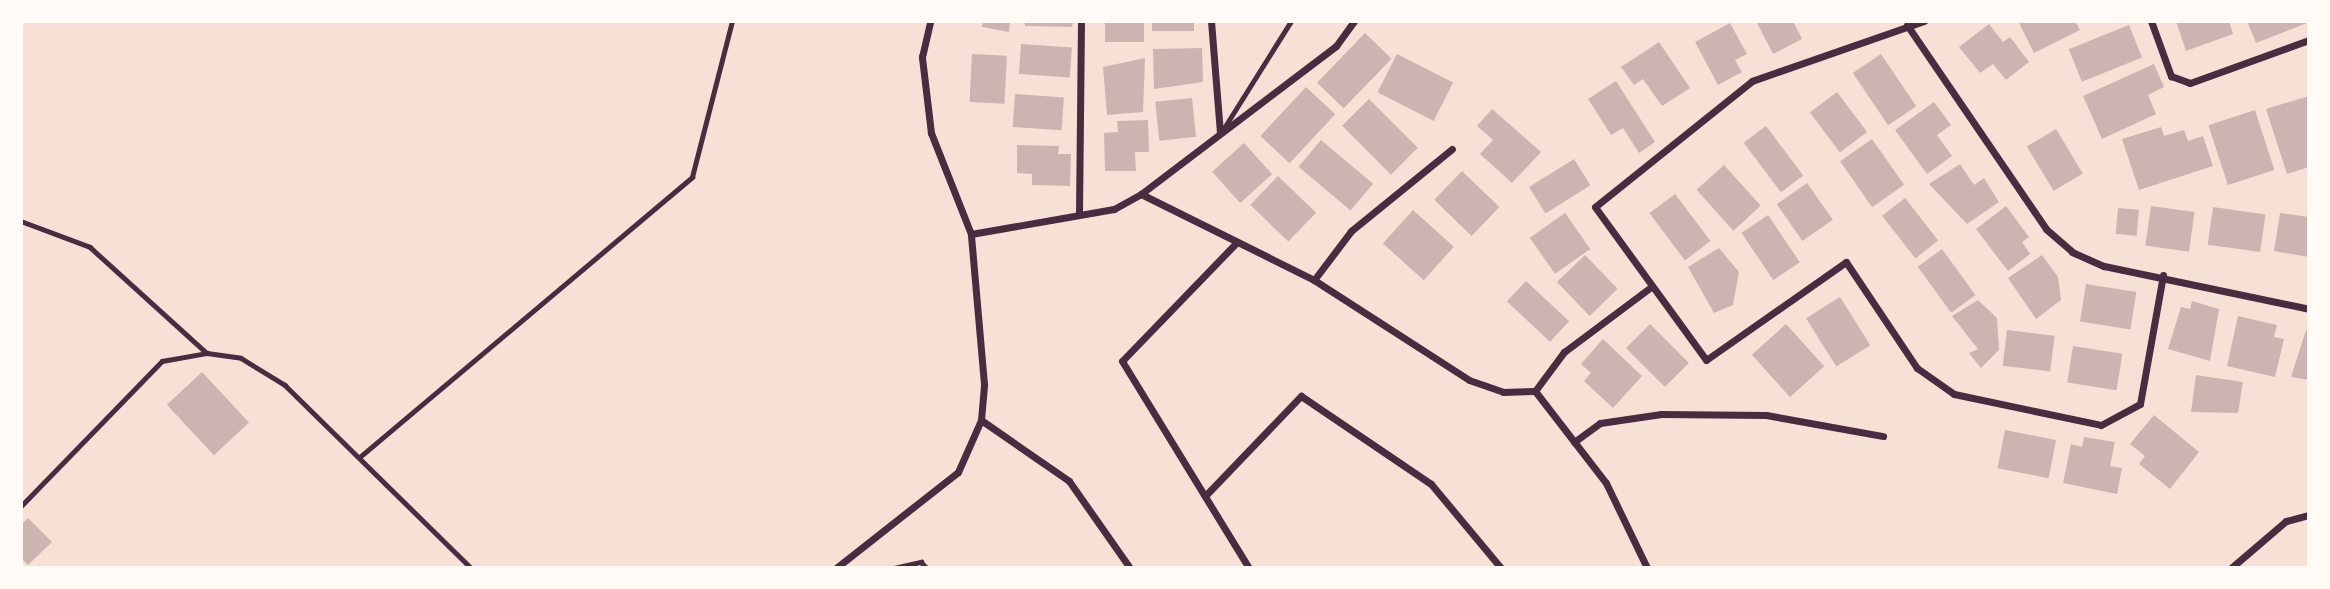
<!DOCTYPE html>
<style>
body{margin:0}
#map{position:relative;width:2330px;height:589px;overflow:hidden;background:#f7e1d7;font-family:"Noto Serif",serif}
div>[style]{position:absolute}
.building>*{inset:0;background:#ccb4b1;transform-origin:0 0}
.path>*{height:4.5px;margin:-2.25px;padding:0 2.25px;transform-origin:2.25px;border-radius:2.25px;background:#4a2c40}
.service>*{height:5px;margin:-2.5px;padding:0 2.5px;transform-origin:2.5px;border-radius:2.5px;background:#4a2c40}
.minor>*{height:7px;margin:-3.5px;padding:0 3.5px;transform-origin:3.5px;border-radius:3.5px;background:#4a2c40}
span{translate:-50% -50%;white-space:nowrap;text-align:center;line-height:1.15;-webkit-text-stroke:7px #fffaf5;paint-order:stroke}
.frame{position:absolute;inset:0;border:23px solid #fffaf5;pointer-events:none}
</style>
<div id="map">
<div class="building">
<i style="clip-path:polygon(983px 21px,1010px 21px,1009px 32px,982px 27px)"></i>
<i style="clip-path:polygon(1025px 21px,1073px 21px,1072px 27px,1025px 26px)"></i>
<i style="left:1105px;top:21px;width:39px;height:21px"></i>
<i style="left:1152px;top:21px;width:42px;height:10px"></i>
<i style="clip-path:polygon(1756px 21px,1793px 21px,1802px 39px,1773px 54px)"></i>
<i style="clip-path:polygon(2018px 21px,2075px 21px,2080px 30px,2034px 53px)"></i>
<i style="clip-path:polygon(2176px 21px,2229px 21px,2233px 34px,2186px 51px)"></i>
<i style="clip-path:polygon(2247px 21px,2306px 21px,2307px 23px,2256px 43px)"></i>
<i style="clip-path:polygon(1730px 23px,1747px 54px,1735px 60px,1742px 72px,1718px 85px,1695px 42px)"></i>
<i style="clip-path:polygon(1989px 24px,2003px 42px,2010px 37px,2029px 62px,2006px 80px,1993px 64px,1980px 73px,1959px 47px)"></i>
<i style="left:2129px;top:25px;width:35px;height:65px;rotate:68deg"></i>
<i style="left:1365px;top:33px;width:37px;height:69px;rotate:44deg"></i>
<i style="clip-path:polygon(1659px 42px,1690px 88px,1662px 106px,1643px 79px,1634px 85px,1621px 67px)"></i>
<i style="left:1021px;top:44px;width:51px;height:30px;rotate:4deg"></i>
<i style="clip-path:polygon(1202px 48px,1203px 82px,1154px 89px,1153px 49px)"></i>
<i style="left:972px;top:54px;width:35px;height:48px;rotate:3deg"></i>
<i style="left:1397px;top:54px;width:63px;height:43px;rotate:27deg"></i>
<i style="left:1881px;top:54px;width:63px;height:34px;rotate:56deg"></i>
<i style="clip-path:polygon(1145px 58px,1143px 112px,1107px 115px,1103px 67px)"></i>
<i style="clip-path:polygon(2154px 64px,2164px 87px,2148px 95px,2156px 114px,2102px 139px,2083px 96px)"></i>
<i style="clip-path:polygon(1616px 81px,1655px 142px,1639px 153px,1623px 128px,1611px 135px,1588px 99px)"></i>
<i style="left:1306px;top:87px;width:40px;height:67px;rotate:43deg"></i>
<i style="left:1837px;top:92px;width:50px;height:34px;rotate:53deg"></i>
<i style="left:1015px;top:94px;width:49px;height:33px;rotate:4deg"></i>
<i style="clip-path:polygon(2309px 96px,2309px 167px,2287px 174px,2266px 109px)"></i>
<i style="left:1192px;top:98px;width:39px;height:37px;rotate:84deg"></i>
<i style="left:1369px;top:99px;width:69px;height:38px;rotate:45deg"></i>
<i style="clip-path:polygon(1934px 102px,1951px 125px,1937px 135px,1952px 156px,1927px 174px,1895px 130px)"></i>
<i style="clip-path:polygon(1492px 109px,1541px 152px,1512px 183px,1480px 154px,1493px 140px,1477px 126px)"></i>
<i style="left:2255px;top:110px;width:63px;height:49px;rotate:72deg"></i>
<i style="clip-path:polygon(1148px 120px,1149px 152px,1135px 152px,1136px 171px,1105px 171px,1104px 133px,1118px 132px,1117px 121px)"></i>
<i style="left:1766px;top:126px;width:62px;height:28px;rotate:53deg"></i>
<i style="clip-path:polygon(2161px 127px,2164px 136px,2184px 130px,2188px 141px,2203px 136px,2213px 166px,2139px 190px,2122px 139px)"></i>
<i style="left:2056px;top:129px;width:52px;height:34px;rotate:59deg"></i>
<i style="left:1872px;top:139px;width:56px;height:39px;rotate:55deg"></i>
<i style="left:1321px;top:140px;width:68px;height:35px;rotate:40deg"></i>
<i style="left:1244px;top:143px;width:42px;height:43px;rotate:48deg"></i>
<i style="clip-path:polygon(1017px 145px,1059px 146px,1058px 154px,1071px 154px,1070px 186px,1032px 185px,1032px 174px,1017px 173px)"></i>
<i style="left:1574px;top:159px;width:31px;height:53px;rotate:58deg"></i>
<i style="clip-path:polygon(1960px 164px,1974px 185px,1984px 178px,1999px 202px,1967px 224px,1929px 184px)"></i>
<i style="left:1724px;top:165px;width:55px;height:37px;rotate:48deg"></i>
<i style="left:1462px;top:171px;width:52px;height:40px;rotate:44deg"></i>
<i style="left:1278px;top:176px;width:53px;height:40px;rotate:44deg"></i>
<i style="left:1807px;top:183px;width:45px;height:37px;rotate:55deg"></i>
<i style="left:1675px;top:194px;width:59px;height:32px;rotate:53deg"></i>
<i style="left:1905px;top:198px;width:54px;height:29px;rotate:52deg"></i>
<i style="clip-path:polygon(2006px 206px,2029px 237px,2022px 242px,2030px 254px,2008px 271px,1976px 229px)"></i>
<i style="left:2151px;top:206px;width:44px;height:40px;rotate:8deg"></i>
<i style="left:2213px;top:207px;width:53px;height:38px;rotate:8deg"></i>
<i style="left:2118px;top:208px;width:21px;height:26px;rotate:5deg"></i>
<i style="left:1413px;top:210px;width:55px;height:45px;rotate:42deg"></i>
<i style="left:1565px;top:213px;width:44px;height:43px;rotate:55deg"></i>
<i style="clip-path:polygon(2280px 213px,2309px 217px,2309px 257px,2274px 251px)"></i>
<i style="left:1768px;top:215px;width:57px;height:32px;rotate:56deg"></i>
<i style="clip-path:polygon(1719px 248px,1739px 272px,1733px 305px,1714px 313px,1688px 267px)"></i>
<i style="left:1942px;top:249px;width:57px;height:30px;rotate:54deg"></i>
<i style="left:1585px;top:255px;width:47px;height:39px;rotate:46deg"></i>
<i style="clip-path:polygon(2042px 255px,2058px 277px,2061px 300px,2036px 319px,2008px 278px)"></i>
<i style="left:1526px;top:281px;width:59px;height:28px;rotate:43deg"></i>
<i style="left:2086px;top:284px;width:51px;height:38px;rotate:9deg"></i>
<i style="left:1840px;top:297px;width:57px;height:40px;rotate:58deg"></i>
<i style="clip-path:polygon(1978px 300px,1997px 318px,1999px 350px,1981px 368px,1969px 353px,1978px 349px,1952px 316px)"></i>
<i style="clip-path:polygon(2192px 301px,2219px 309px,2210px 361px,2168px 349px,2181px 307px,2190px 309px)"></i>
<i style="clip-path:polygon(2238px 316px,2277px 325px,2274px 337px,2284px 339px,2275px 377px,2227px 366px)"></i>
<i style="left:1650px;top:324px;width:55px;height:34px;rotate:45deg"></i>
<i style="left:1786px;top:324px;width:57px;height:46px;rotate:48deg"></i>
<i style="left:2007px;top:330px;width:48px;height:36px;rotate:7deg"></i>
<i style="clip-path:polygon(2306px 330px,2309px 330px,2309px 380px,2291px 377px)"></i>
<i style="clip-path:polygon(1603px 339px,1642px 376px,1613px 408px,1584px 381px,1591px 373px,1581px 364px)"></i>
<i style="left:2073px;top:346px;width:50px;height:37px;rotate:9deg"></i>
<i style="left:202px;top:372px;width:69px;height:48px;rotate:47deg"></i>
<i style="clip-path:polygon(2196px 375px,2243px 382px,2238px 413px,2191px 412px)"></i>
<i style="clip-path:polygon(2154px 415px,2199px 452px,2170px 489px,2139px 464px,2145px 456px,2130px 444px)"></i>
<i style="left:2005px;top:430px;width:52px;height:39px;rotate:11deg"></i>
<i style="clip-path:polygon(2084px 437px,2115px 442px,2110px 466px,2122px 468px,2117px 494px,2063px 483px,2071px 444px,2082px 447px)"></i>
<i style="clip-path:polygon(28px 518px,52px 542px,28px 565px,21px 558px,21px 525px)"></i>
</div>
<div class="path">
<i style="left:21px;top:221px;width:74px;rotate:20.6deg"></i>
<i style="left:90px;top:247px;width:156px;rotate:42.2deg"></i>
<i style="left:361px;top:456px;width:433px;rotate:-40.1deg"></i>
<i style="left:692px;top:177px;width:161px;rotate:-75.6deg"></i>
<i style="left:21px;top:506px;width:202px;rotate:-45.8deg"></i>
<i style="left:162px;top:361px;width:46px;rotate:-10.1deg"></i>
<i style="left:207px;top:353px;width:34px;rotate:8deg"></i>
<i style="left:241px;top:358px;width:52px;rotate:31.5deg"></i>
<i style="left:285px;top:385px;width:261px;rotate:44.5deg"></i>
<i style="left:894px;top:568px;width:28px;rotate:-13deg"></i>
<i style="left:921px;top:562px;width:8px;rotate:45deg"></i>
</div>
<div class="service">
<i style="left:1222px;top:131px;width:130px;rotate:-57.9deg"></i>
</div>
<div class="minor">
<i style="left:1211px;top:21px;width:112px;rotate:85.4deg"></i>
<i style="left:1924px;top:21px;width:182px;rotate:160.8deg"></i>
<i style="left:1752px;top:81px;width:201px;rotate:141.3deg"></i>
<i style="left:1595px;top:207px;width:189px;rotate:54deg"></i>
<i style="left:1706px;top:360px;width:171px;rotate:-35deg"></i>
<i style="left:1846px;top:262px;width:128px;rotate:56.2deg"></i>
<i style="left:1917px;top:368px;width:45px;rotate:35.1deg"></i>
<i style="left:1954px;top:394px;width:150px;rotate:11.9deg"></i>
<i style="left:2101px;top:425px;width:44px;rotate:-28.3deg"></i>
<i style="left:2140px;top:404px;width:131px;rotate:-79.9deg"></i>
<i style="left:2151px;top:21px;width:59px;rotate:70deg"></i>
<i style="left:2171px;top:76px;width:20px;rotate:20deg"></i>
<i style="left:2190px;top:83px;width:127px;rotate:-19.9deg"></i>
<i style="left:1907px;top:25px;width:247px;rotate:55.7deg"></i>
<i style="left:2046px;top:229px;width:35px;rotate:41deg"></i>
<i style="left:2072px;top:252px;width:35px;rotate:24deg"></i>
<i style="left:2104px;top:266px;width:209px;rotate:11.8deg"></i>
<i style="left:1141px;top:194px;width:193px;rotate:26.4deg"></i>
<i style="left:1314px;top:280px;width:184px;rotate:32.8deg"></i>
<i style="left:1469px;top:380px;width:36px;rotate:19deg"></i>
<i style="left:1503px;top:392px;width:32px;rotate:-2deg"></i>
<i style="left:1535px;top:391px;width:49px;rotate:-53.4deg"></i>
<i style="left:1564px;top:352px;width:109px;rotate:-36.8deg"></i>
<i style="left:1079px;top:213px;width:192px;rotate:-89.4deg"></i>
<i style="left:971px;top:234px;width:145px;rotate:-9.9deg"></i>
<i style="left:1114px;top:209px;width:31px;rotate:-29deg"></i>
<i style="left:1141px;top:194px;width:245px;rotate:-37.2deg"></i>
<i style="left:1336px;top:46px;width:31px;rotate:-54deg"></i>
<i style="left:1237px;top:242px;width:165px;rotate:134deg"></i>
<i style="left:1122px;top:361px;width:243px;rotate:58.5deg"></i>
<i style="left:1314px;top:280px;width:61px;rotate:-52.9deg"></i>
<i style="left:1351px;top:231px;width:130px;rotate:-39.1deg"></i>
<i style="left:1535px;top:391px;width:116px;rotate:52.3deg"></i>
<i style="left:1606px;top:483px;width:94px;rotate:64.2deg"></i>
<i style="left:981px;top:420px;width:107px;rotate:34.7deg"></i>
<i style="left:1069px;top:481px;width:106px;rotate:55deg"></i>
<i style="left:1574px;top:442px;width:32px;rotate:-36deg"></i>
<i style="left:1600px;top:423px;width:62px;rotate:-8.4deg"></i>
<i style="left:1661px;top:414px;width:105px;rotate:0.5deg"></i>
<i style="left:1766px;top:415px;width:119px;rotate:10.2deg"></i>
<i style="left:1205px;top:496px;width:139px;rotate:-46.2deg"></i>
<i style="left:1301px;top:396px;width:157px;rotate:34.1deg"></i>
<i style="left:1431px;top:484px;width:109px;rotate:50.2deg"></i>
<i style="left:836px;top:568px;width:155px;rotate:-38.2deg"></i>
<i style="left:958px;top:472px;width:57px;rotate:-66.1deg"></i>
<i style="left:981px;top:420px;width:36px;rotate:-85deg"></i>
<i style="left:984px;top:384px;width:151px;rotate:-95deg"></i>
<i style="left:971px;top:234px;width:109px;rotate:-111.6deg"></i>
<i style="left:931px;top:133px;width:77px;rotate:-96.8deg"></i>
<i style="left:922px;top:57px;width:37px;rotate:-77deg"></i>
<i style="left:2231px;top:568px;width:72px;rotate:-40.5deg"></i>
<i style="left:2286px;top:521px;width:24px;rotate:-15deg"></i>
</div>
<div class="frame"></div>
</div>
